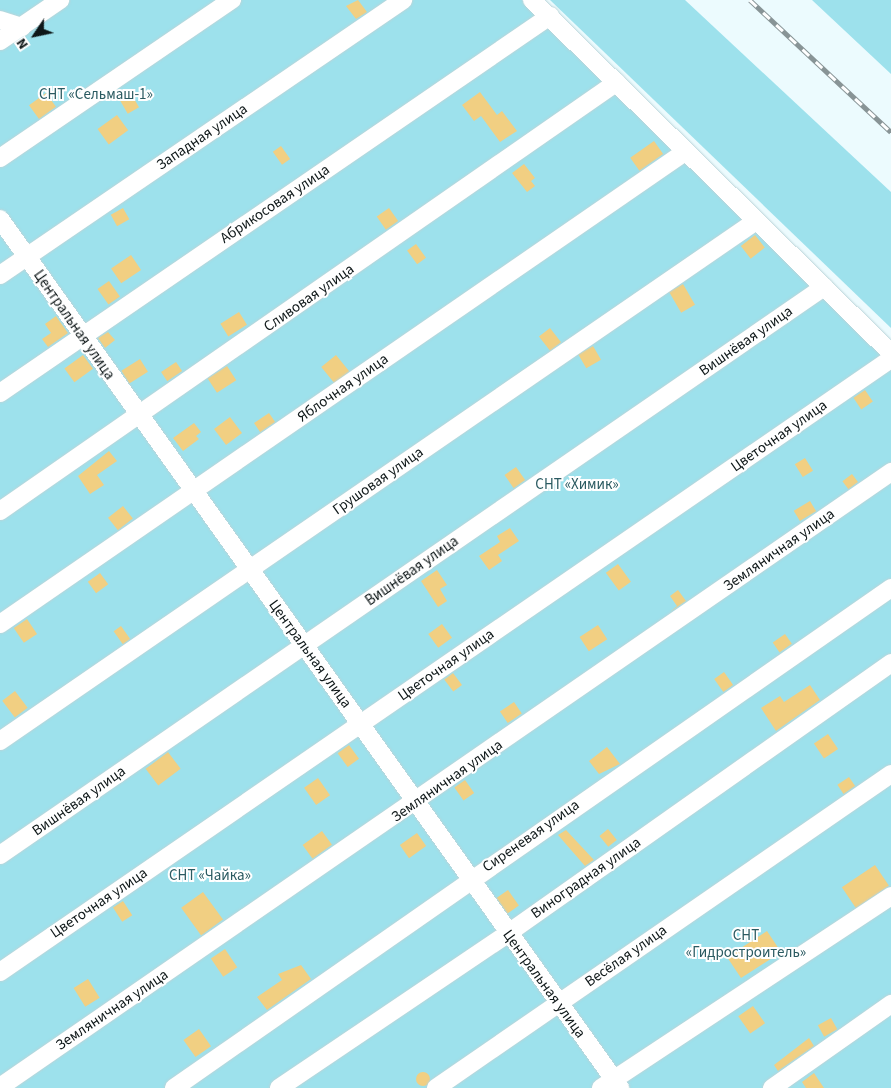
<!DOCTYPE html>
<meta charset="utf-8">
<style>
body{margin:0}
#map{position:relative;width:891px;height:1088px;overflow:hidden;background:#ecfbfe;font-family:"Source Sans 3",sans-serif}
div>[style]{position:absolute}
.green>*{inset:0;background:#9de1ec}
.building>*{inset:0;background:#f1cf82;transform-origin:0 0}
.round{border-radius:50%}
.roads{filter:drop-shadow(0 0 1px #bbd4d8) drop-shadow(0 0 1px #bbd4d8)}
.minor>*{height:18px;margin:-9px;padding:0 9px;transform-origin:9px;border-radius:9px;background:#fff}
.rail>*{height:5px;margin-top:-2.5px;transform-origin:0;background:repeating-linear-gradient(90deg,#fff 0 9px,#889496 0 18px);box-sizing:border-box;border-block:1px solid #889496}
span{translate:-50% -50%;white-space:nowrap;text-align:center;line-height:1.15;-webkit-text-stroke:4px #fff;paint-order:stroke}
.park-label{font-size:15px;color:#2a5a61}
.street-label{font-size:15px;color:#0e1718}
.north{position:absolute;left:10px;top:10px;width:50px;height:50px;-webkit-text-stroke:4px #fff;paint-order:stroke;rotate:236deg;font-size:14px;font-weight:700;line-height:20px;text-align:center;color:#0e1718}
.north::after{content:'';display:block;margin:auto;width:18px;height:22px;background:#0e1718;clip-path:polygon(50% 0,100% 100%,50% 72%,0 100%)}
</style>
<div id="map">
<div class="green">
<i style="clip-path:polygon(0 0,532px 0,891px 353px,891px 1088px,0 1088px)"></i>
<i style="clip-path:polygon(550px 0,685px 0,891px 192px,891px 328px)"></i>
<i style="clip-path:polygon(812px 0,891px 0,891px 74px)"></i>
</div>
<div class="building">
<i style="clip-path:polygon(358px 0,367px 12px,356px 19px,346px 6px)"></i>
<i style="left:129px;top:90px;width:20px;height:13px;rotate:60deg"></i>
<i style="clip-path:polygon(480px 92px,497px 115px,502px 111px,517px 131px,500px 142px,481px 116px,474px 121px,462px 105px)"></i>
<i style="left:46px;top:93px;width:17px;height:21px;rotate:54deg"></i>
<i style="left:117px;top:115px;width:19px;height:24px;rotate:54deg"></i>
<i style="left:654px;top:141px;width:16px;height:29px;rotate:55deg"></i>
<i style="left:281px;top:146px;width:16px;height:10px;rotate:55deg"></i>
<i style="clip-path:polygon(524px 164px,535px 178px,531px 181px,535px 186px,527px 192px,512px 173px)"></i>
<i style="left:123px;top:208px;width:13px;height:14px;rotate:61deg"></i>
<i style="left:389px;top:208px;width:16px;height:15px;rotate:55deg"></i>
<i style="left:755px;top:235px;width:16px;height:18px;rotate:52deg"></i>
<i style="left:416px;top:244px;width:17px;height:11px;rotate:54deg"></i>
<i style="left:131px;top:255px;width:18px;height:24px;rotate:56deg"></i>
<i style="left:109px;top:281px;width:19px;height:14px;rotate:55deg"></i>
<i style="left:683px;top:284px;width:24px;height:16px;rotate:60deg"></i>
<i style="left:239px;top:312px;width:15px;height:22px;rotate:58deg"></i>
<i style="clip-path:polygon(56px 316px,68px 333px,48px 347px,42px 339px,51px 333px,45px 324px)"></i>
<i style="left:550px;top:328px;width:18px;height:14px;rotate:52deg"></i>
<i style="clip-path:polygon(108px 332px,115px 340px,105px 348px,98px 338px)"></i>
<i style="left:593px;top:346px;width:16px;height:17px;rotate:60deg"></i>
<i style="left:83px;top:355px;width:17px;height:23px;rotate:54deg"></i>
<i style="left:336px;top:355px;width:21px;height:19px;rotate:51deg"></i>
<i style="left:140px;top:359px;width:15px;height:22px;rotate:58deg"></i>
<i style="left:176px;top:362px;width:11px;height:18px;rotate:56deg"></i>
<i style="left:227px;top:366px;width:17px;height:23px;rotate:57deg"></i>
<i style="left:865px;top:390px;width:14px;height:14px;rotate:56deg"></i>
<i style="left:269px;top:413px;width:11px;height:18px;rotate:56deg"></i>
<i style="left:230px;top:417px;width:20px;height:20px;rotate:53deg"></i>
<i style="clip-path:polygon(194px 423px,201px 432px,196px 436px,199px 439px,183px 451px,173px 438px)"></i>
<i style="clip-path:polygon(109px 451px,117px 461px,97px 475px,104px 485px,90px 494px,78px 476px)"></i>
<i style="left:805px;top:458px;width:15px;height:12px;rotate:58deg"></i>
<i style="left:516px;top:467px;width:16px;height:14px;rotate:55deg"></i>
<i style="left:852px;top:474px;width:10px;height:12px;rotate:53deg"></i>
<i style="left:810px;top:501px;width:12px;height:19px;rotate:59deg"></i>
<i style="left:123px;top:506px;width:16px;height:19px;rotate:52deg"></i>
<i style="clip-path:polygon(510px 528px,519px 541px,498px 555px,502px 561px,489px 570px,479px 556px,500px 542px,497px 536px)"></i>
<i style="left:618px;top:564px;width:22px;height:15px;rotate:54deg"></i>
<i style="clip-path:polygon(437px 570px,447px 585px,440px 589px,447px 601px,438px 607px,421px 581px)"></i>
<i style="left:100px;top:573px;width:14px;height:15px;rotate:54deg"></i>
<i style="clip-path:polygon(678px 590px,686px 601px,670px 612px,677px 606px,670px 596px)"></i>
<i style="left:27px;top:619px;width:18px;height:16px;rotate:56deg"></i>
<i style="left:442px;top:624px;width:17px;height:17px;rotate:54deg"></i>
<i style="left:598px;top:625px;width:17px;height:22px;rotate:57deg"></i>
<i style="left:121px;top:626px;width:16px;height:9px;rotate:55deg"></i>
<i style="left:785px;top:634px;width:12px;height:15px;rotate:55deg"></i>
<i style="left:724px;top:672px;width:16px;height:12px;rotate:55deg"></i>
<i style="left:453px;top:673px;width:15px;height:11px;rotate:53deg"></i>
<i style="clip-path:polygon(810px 685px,820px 700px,776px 731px,761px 708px,780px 696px,784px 702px)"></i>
<i style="left:15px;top:691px;width:21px;height:16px;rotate:53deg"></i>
<i style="left:514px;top:702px;width:14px;height:17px;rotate:56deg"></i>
<i style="left:828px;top:734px;width:18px;height:17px;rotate:56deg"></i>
<i style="left:349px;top:745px;width:17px;height:14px;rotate:54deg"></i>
<i style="clip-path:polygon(607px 747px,620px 764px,599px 774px,589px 761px)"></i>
<i style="left:168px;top:752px;width:21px;height:28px;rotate:53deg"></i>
<i style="left:849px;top:777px;width:11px;height:14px;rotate:56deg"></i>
<i style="left:318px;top:778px;width:21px;height:17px;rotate:55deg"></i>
<i style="left:465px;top:780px;width:16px;height:13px;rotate:55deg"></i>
<i style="left:608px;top:829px;width:14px;height:11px;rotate:51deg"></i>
<i style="clip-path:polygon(566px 830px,594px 860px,585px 866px,558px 835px)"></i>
<i style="left:322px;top:831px;width:17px;height:24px;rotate:54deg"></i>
<i style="left:417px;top:833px;width:16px;height:21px;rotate:55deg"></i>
<i style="left:875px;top:865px;width:25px;height:40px;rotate:56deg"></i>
<i style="left:508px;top:890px;width:19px;height:14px;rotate:55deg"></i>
<i style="left:203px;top:892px;width:34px;height:27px;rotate:54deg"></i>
<i style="left:123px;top:901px;width:17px;height:12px;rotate:57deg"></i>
<i style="clip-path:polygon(767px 931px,779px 949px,777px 955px,741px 978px,727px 957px)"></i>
<i style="left:225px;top:949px;width:22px;height:17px;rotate:56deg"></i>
<i style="clip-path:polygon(301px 965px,311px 979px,267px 1010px,257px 997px,282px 980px,278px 974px)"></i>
<i style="left:88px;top:979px;width:22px;height:17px;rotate:58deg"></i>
<i style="left:753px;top:1006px;width:21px;height:18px;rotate:55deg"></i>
<i style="left:831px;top:1018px;width:13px;height:15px;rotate:61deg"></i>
<i style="left:199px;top:1029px;width:21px;height:19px;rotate:55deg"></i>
<i style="clip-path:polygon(809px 1038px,814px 1046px,778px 1071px,774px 1065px)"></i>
<i class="round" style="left:416px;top:1072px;width:14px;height:14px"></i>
<i style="clip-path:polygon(814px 1073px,824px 1088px,806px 1088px,802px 1082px)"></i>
</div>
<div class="roads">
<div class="minor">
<i style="left:532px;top:0;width:503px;rotate:44.52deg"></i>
<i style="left:0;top:20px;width:23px;rotate:18deg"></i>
<i style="left:0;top:41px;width:73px;rotate:-34.3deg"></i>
<i style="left:0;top:158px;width:281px;rotate:-34.3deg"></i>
<i style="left:0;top:219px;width:1068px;rotate:54.49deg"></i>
<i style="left:0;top:275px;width:488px;rotate:-34.3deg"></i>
<i style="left:0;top:393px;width:667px;rotate:-34.43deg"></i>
<i style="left:0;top:511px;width:751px;rotate:-34.81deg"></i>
<i style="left:0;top:624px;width:832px;rotate:-34.57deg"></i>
<i style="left:0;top:741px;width:918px;rotate:-34.52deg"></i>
<i style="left:0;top:855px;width:1001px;rotate:-34.58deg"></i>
<i style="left:0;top:972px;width:1082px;rotate:-34.53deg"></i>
<i style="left:0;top:1087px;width:1083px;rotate:-34.61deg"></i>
<i style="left:174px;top:1088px;width:874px;rotate:-34.89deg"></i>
<i style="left:279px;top:1088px;width:275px;rotate:-34deg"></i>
<i style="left:507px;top:934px;width:470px;rotate:-35.2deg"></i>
<i style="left:436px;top:1088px;width:553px;rotate:-34.61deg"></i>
<i style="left:601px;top:1088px;width:348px;rotate:-33.5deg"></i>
<i style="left:772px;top:1088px;width:146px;rotate:-35.2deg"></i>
</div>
</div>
<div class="rail">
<i style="left:750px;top:0;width:193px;rotate:43.1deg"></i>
</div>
<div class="park-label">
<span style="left:96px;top:95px">СНТ «Сельмаш-1»</span>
<span style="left:577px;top:485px">СНТ «Химик»</span>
<span style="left:210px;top:876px">СНТ «Чайка»</span>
<span style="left:746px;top:944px">СНТ<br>«Гидростроитель»</span>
</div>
<div class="street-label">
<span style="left:202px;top:137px;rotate:-34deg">Западная улица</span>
<span style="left:275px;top:204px;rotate:-34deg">Абрикосовая улица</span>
<span style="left:309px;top:298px;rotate:-35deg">Сливовая улица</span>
<span style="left:74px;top:325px;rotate:55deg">Центральная улица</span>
<span style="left:746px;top:341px;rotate:-35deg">Вишнёвая улица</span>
<span style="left:343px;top:388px;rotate:-35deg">Яблочная улица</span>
<span style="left:779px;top:436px;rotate:-35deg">Цветочная улица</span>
<span style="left:378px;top:481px;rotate:-35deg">Грушовая улица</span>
<span style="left:779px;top:550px;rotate:-35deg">Земляничная улица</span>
<span style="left:412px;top:571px;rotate:-35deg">Вишнёвая улица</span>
<span style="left:310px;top:654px;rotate:54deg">Центральная улица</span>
<span style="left:446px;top:665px;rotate:-35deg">Цветочная улица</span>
<span style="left:447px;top:781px;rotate:-35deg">Земляничная улица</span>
<span style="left:79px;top:801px;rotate:-35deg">Вишнёвая улица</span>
<span style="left:531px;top:836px;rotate:-35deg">Сиреневая улица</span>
<span style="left:586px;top:878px;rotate:-35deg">Виноградная улица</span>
<span style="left:99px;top:903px;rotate:-34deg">Цветочная улица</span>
<span style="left:626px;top:956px;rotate:-35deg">Весёлая улица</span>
<span style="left:544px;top:984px;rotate:54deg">Центральная улица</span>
<span style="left:112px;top:1010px;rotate:-34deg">Земляничная улица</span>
</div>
<div class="north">N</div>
</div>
